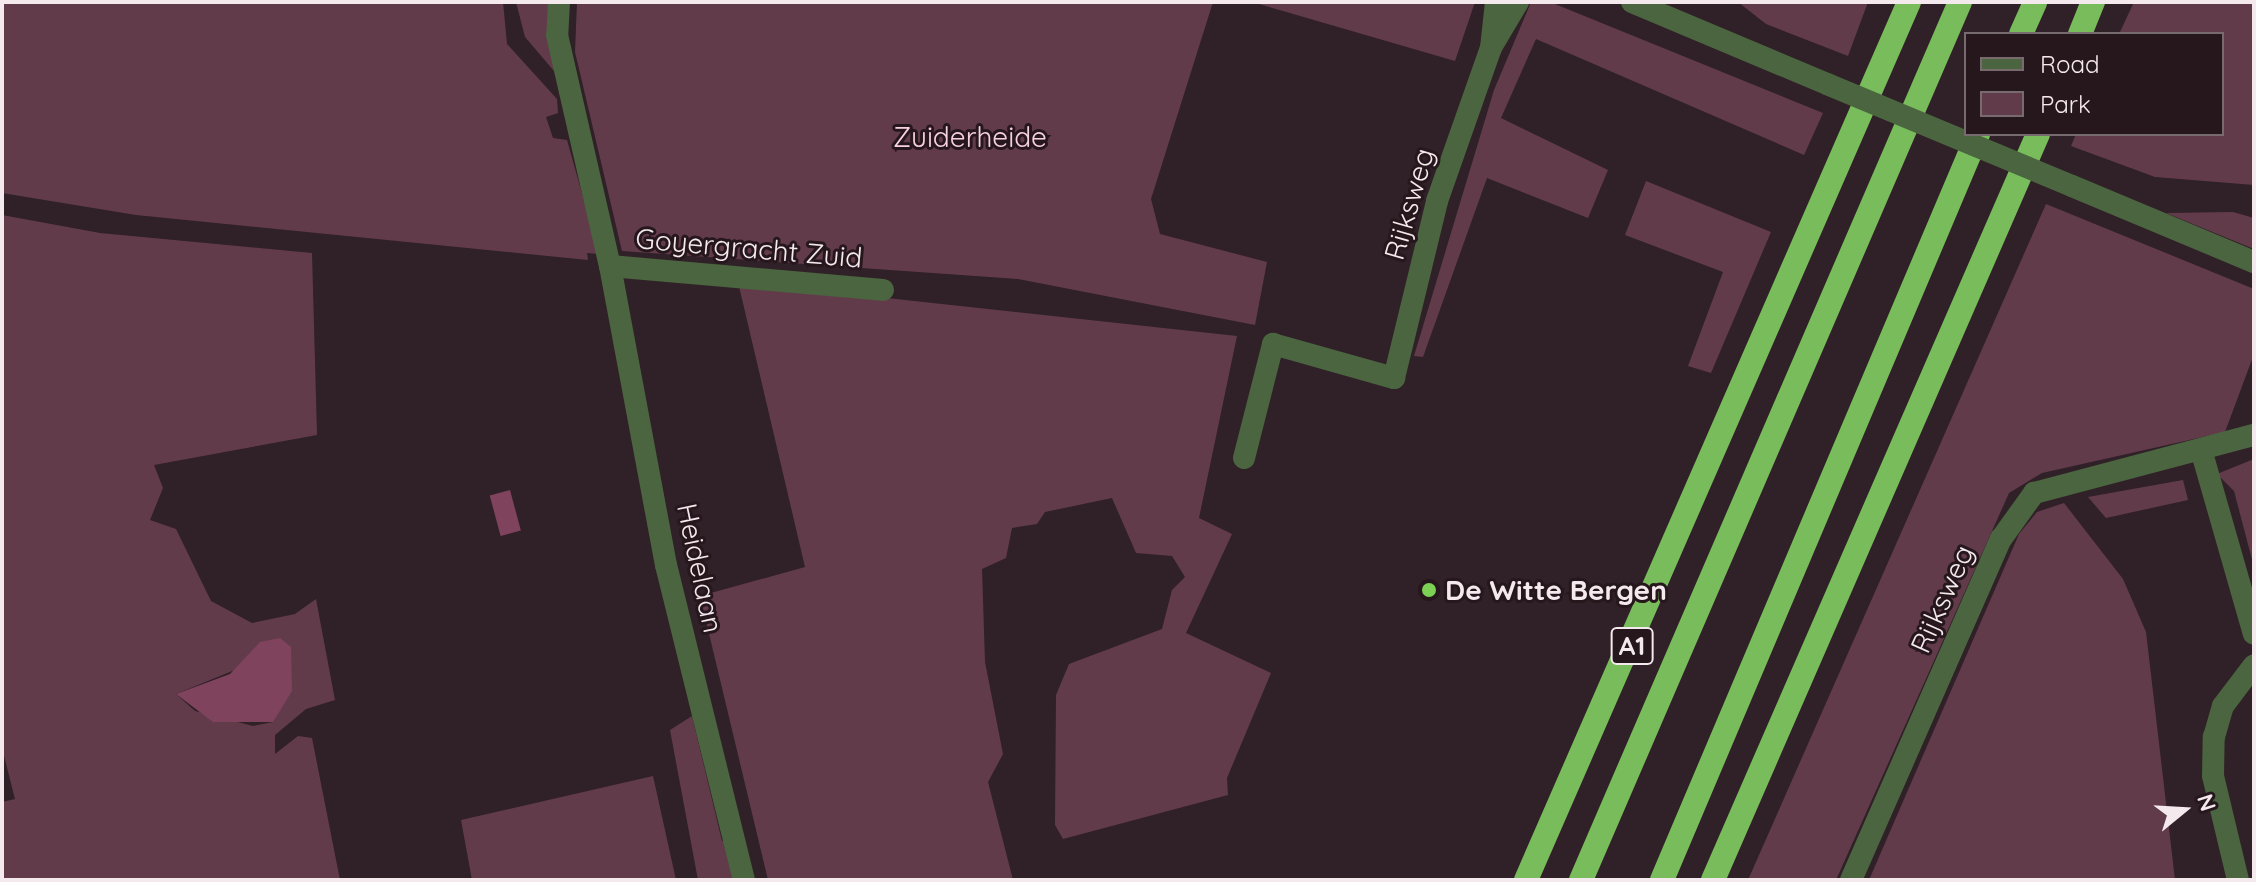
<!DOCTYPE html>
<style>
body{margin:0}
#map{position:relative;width:2256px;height:882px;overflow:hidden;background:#302027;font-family:Quicksand,sans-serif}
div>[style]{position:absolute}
.green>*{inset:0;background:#623b4b}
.water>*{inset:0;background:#7f435d;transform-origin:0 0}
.minor>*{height:22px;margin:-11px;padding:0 11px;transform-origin:11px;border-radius:11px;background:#4a653f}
.motorway>*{height:24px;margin:-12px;padding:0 12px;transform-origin:12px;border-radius:12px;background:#78bc5b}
.minor-bridge>*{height:22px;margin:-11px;padding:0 11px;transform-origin:11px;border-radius:11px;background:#4a653f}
.dots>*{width:22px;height:22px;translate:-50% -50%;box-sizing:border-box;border:4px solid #26171d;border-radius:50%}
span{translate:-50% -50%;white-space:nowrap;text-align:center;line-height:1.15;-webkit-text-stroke:6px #26171d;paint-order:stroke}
.shield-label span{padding:2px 6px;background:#26171d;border:2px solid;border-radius:6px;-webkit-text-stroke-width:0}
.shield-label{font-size:26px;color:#f4e9ed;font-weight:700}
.park-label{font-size:28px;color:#f8d1e0}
.street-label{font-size:28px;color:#f4e9ed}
.poi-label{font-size:28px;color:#f4e9ed;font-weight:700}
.left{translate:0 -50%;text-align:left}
.frame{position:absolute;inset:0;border:4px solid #f4e9ed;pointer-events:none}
.legend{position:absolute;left:1964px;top:32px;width:260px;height:104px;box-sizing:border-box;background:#26171d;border:2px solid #786b70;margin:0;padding:10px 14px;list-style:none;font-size:24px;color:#f4e9ed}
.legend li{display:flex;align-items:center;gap:16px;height:40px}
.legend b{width:40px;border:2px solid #786b70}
.north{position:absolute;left:2144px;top:770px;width:80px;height:80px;-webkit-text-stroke:6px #26171d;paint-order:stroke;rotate:72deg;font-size:22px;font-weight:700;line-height:32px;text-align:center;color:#f4e9ed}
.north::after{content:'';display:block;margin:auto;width:28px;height:36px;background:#f4e9ed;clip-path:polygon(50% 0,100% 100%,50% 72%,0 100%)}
</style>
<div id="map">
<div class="green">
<i style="clip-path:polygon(2px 2px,503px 2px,507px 44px,557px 99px,558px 113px,546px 117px,553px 138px,567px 140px,599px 254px,587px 253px,588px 260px,136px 215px,2px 193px)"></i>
<i style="clip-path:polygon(516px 2px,553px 2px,554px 71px,525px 37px)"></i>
<i style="clip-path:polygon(577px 2px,1213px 2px,1151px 199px,1160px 234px,1267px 262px,1255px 325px,1018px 279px,622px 251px,575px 52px)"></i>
<i style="clip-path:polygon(1252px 2px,1475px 2px,1455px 61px)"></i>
<i style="clip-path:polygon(1531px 2px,1550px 2px,1823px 113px,1804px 155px,1536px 39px,1501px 118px,1608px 170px,1588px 218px,1487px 178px,1423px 357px,1414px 356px,1494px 90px)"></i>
<i style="clip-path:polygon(1738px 2px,1868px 2px,1848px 56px,1766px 24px)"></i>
<i style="clip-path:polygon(2134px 2px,2254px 2px,2254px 185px,2155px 177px,2071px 146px,2076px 134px,2222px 134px,2222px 34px,2119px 34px)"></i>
<i style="clip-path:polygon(1646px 181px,1771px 232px,1711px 373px,1688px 366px,1723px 272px,1625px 235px)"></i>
<i style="clip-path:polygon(2046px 204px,2254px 289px,2254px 354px,2225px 432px,2042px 473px,2009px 493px,1836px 880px,1748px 880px)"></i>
<i style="clip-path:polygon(2233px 212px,2254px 218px,2254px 249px,2166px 213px)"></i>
<i style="clip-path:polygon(evenodd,2px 215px,100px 233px,312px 253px,317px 435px,154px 465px,163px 488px,150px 520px,176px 529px,211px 601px,252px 623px,295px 614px,316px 599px,335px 700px,306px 709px,275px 735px,275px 754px,298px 736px,312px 738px,340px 880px,2px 880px,2px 802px,15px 799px,2px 748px,2px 215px,291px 647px,273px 722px,253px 726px,195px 711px,176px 694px,291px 647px)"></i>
<i style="clip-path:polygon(738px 282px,1237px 336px,1199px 518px,1232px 534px,1186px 633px,1271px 673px,1227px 778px,1228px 795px,1063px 839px,1055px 825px,1056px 695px,1069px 664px,1162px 629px,1172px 590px,1185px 577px,1172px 556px,1136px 553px,1112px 498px,1045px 512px,1037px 524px,1012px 528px,1006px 558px,982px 569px,985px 662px,1003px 754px,988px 782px,1013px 880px,768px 880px,700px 596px,805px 567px)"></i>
<i style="clip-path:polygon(2254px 459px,2254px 567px,2234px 491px,2217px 474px)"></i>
<i style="clip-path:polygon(2183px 480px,2188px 500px,2106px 518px,2088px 497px)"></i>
<i style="clip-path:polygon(2064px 503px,2123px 579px,2146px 632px,2175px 880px,1869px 880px,2019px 534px,2037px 512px)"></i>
<i style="clip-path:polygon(692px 716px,722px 841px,733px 839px,744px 880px,698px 880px,670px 730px)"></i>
<i style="clip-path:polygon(653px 776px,676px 880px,472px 880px,461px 820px)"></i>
</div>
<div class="water">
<i style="left:510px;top:490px;width:42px;height:21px;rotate:75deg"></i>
<i style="clip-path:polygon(280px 638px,291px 647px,292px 691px,273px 722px,213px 722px,176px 694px,230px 674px,260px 642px)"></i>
</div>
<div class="minor">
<i style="left:559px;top:2px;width:33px;rotate:93deg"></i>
<i style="left:557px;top:35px;width:237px;rotate:77.1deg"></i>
<i style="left:610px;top:266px;width:304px;rotate:79.4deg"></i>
<i style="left:666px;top:565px;width:325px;rotate:76.1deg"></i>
<i style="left:1632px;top:2px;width:212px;rotate:22.8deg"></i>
<i style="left:1493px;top:44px;width:49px;rotate:-59.2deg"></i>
<i style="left:2072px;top:186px;width:197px;rotate:22.7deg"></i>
<i style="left:610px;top:266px;width:274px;rotate:5deg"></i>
<i style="left:2202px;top:453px;width:188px;rotate:74deg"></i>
<i style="left:1244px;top:458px;width:118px;rotate:-75.7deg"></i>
<i style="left:1273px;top:344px;width:126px;rotate:15.7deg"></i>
<i style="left:1394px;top:378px;width:182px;rotate:-76.3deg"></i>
<i style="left:1437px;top:201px;width:162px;rotate:-70.6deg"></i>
<i style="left:1491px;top:48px;width:46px;rotate:-83.8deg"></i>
<i style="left:1851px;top:880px;width:373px;rotate:-66.3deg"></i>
<i style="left:2001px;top:539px;width:57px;rotate:-54.3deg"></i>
<i style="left:2034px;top:493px;width:228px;rotate:-14.8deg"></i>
<i style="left:2238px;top:880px;width:107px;rotate:-103.5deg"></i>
<i style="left:2213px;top:776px;width:39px;rotate:-89deg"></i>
<i style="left:2214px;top:737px;width:32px;rotate:-74deg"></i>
<i style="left:2223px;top:706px;width:51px;rotate:-52.9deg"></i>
</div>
<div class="motorway">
<i style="left:2021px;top:34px;width:35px;rotate:-66deg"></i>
<i style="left:2080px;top:34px;width:35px;rotate:-68deg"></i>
<i style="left:1526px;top:880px;width:958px;rotate:-66.43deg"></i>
<i style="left:1581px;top:880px;width:956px;rotate:-66.65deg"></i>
<i style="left:1662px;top:880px;width:810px;rotate:-67.04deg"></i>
<i style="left:1713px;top:880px;width:814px;rotate:-66.46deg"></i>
</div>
<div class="minor-bridge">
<i style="left:1827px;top:84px;width:265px;rotate:22.6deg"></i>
</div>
<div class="dots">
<i style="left:1429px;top:590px;background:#7cd155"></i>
</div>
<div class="shield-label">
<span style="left:1632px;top:646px">A1</span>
</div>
<div class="park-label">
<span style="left:970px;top:137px">Zuiderheide</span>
</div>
<div class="street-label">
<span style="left:1409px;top:204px;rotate:-74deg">Rijksweg</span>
<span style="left:749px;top:248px;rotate:5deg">Goyergracht Zuid</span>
<span style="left:700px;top:568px;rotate:78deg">Heidelaan</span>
<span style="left:1942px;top:599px;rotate:-66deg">Rijksweg</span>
</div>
<div class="poi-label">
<span class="left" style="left:1445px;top:590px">De Witte Bergen</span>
</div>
<div class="frame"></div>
<ul class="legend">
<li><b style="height:10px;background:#4a653f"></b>Road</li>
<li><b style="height:22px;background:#623b4b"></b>Park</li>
</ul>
<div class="north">N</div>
</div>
